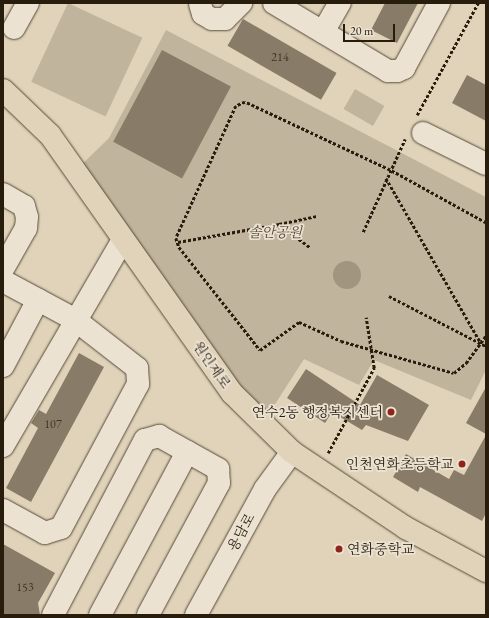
<!DOCTYPE html>
<meta charset="utf-8">
<style>
body{margin:0}
#map{position:relative;width:489px;height:618px;overflow:hidden;background:#e0d3ba;font-family:"EB Garamond","Noto Serif KR",serif}
div>[style]{position:absolute}
.green>*{inset:0;background:#c1b49d;transform-origin:0 0}
.water>*{inset:0;background:#a1957f}
.round{border-radius:50%}
.building>*{inset:0;background:#887b67;transform-origin:0 0}
.path>*{height:2.5px;margin-top:-1.25px;transform-origin:0;background:repeating-linear-gradient(90deg,#281c0d 0 3px,transparent 0 5px)}
.roads{filter:drop-shadow(0 0 1px #564a38) drop-shadow(0 0 1px #564a38)}
.minor>*{height:22px;margin:-11px;padding:0 11px;transform-origin:11px;border-radius:11px;background:#ebe2d2}
.major>*{height:22px;margin:-11px;padding:0 11px;transform-origin:11px;border-radius:11px;background:#e0d3ba}
.dots>*{width:11px;height:11px;translate:-50% -50%;box-sizing:border-box;border:2px solid #ebe2d2;border-radius:50%}
span{translate:-50% -50%;white-space:nowrap;text-align:center;line-height:1.15;-webkit-text-stroke:3.5px #ebe2d2;paint-order:stroke}
.number-label{font-size:12px;color:#403424}
.number-label span{-webkit-text-stroke-width:0}
.park-label{font-size:14px;color:#564a38;font-style:italic}
.street-label{font-size:14px;color:#281c0d}
.poi-label{font-size:14px;color:#281c0d}
.right{translate:-100% -50%;text-align:right}
.left{translate:0 -50%;text-align:left}
.frame{position:absolute;inset:0;border:4px solid #281c0d;pointer-events:none}
.scale{position:absolute;left:343px;top:24px;width:52px;height:18px;box-sizing:border-box;border:2px solid #281c0d;border-top:0;padding-left:5px;font-size:12px;line-height:14px;white-space:nowrap;color:#281c0d;-webkit-text-stroke:3px #ebe2d2;paint-order:stroke}
</style>
<div id="map">
<div class="green">
<i style="left:68px;top:3px;width:82px;height:87px;rotate:25deg"></i>
<i style="clip-path:polygon(166px 30px,486px 197px,486px 370px,471px 400px,374px 360px,359px 385px,304px 359px,263px 423px,75px 171px,109px 138px)"></i>
<i style="left:355px;top:89px;width:34px;height:23px;rotate:30deg"></i>
</div>
<div class="water">
<i class="round" style="left:333px;top:261px;width:28px;height:28px"></i>
</div>
<div class="building">
<i style="clip-path:polygon(385px 3px,418px 3px,397px 43px,371px 30px)"></i>
<i style="left:243px;top:19px;width:108px;height:31px;rotate:30deg"></i>
<i style="left:162px;top:50px;width:78px;height:104px;rotate:28deg"></i>
<i style="clip-path:polygon(467px 75px,486px 85px,486px 121px,452px 103px)"></i>
<i style="clip-path:polygon(79px 353px,104px 367px,31px 502px,6px 488px,38px 428px,31px 423px,39px 410px,46px 414px)"></i>
<i style="clip-path:polygon(306px 369px,360px 405px,377px 375px,429px 405px,408px 441px,366px 425px,362px 430px,332px 412px,325px 423px,287px 398px)"></i>
<i style="clip-path:polygon(486px 387px,486px 434px,466px 423px)"></i>
<i style="clip-path:polygon(486px 435px,486px 513px,482px 521px,420px 487px,418px 492px,393px 477px,406px 454px,449px 479px,454px 470px,464px 475px)"></i>
<i style="clip-path:polygon(3px 544px,55px 573px,38px 603px,40px 615px,3px 615px)"></i>
</div>
<div class="path">
<i style="left:417px;top:115px;width:128px;rotate:-61.4deg"></i>
<i style="left:386px;top:178px;width:190px;rotate:60.1deg"></i>
<i style="left:486px;top:223px;width:110px;rotate:-151.1deg"></i>
<i style="left:390px;top:170px;width:160px;rotate:-154.9deg"></i>
<i style="left:245px;top:102px;width:10px;rotate:156deg"></i>
<i style="left:236px;top:106px;width:145px;rotate:114.4deg"></i>
<i style="left:176px;top:238px;width:9px;rotate:72deg"></i>
<i style="left:179px;top:247px;width:131px;rotate:51.8deg"></i>
<i style="left:260px;top:350px;width:48px;rotate:-35.7deg"></i>
<i style="left:299px;top:322px;width:46px;rotate:24.3deg"></i>
<i style="left:341px;top:341px;width:117px;rotate:15.8deg"></i>
<i style="left:454px;top:373px;width:16px;rotate:-40deg"></i>
<i style="left:466px;top:363px;width:34px;rotate:-54deg"></i>
<i style="left:279px;top:224px;width:38px;rotate:-12deg"></i>
<i style="left:363px;top:232px;width:102px;rotate:-65.7deg"></i>
<i style="left:178px;top:242px;width:103px;rotate:-10.1deg"></i>
<i style="left:279px;top:224px;width:39px;rotate:37deg"></i>
<i style="left:389px;top:296px;width:109px;rotate:27.3deg"></i>
<i style="left:328px;top:453px;width:97px;rotate:-61.6deg"></i>
<i style="left:374px;top:368px;width:51px;rotate:-99.1deg"></i>
</div>
<div class="roads">
<div class="minor">
<i style="left:274px;top:3px;width:133px;rotate:30.8deg"></i>
<i style="left:388px;top:71px;width:9px"></i>
<i style="left:397px;top:71px;width:8px;rotate:-23deg"></i>
<i style="left:404px;top:68px;width:74px;rotate:-61.7deg"></i>
<i style="left:200px;top:4px;width:10px;rotate:73deg"></i>
<i style="left:203px;top:14px;width:10px;rotate:29deg"></i>
<i style="left:212px;top:19px;width:13px"></i>
<i style="left:225px;top:19px;width:23px;rotate:-45deg"></i>
<i style="left:14px;top:28px;width:29px;rotate:-61deg"></i>
<i style="left:323px;top:32px;width:34px;rotate:-60deg"></i>
<i style="left:423px;top:133px;width:70px;rotate:26.2deg"></i>
<i style="left:3px;top:194px;width:24px;rotate:30deg"></i>
<i style="left:24px;top:206px;width:11px;rotate:75deg"></i>
<i style="left:27px;top:217px;width:11px;rotate:95deg"></i>
<i style="left:26px;top:228px;width:47px;rotate:119.3deg"></i>
<i style="left:3px;top:281px;width:81px;rotate:28.2deg"></i>
<i style="left:74px;top:319px;width:80px;rotate:37.9deg"></i>
<i style="left:137px;top:368px;width:16px;rotate:86deg"></i>
<i style="left:138px;top:384px;width:163px;rotate:118.1deg"></i>
<i style="left:61px;top:528px;width:17px;rotate:163deg"></i>
<i style="left:45px;top:533px;width:48px;rotate:-151.3deg"></i>
<i style="left:3px;top:366px;width:75px;rotate:-62.1deg"></i>
<i style="left:3px;top:446px;width:238px;rotate:-59.8deg"></i>
<i style="left:53px;top:615px;width:198px;rotate:-62.3deg"></i>
<i style="left:145px;top:440px;width:15px;rotate:-16deg"></i>
<i style="left:159px;top:436px;width:68px;rotate:29.2deg"></i>
<i style="left:218px;top:469px;width:14px;rotate:86deg"></i>
<i style="left:219px;top:483px;width:150px;rotate:118.3deg"></i>
<i style="left:100px;top:615px;width:185px;rotate:-61.9deg"></i>
<i style="left:196px;top:615px;width:144px;rotate:-61.3deg"></i>
<i style="left:265px;top:489px;width:46px;rotate:-53.9deg"></i>
</div>
<div class="major">
<i style="left:3px;top:90px;width:65px;rotate:43.8deg"></i>
<i style="left:50px;top:135px;width:316px;rotate:54.8deg"></i>
<i style="left:232px;top:393px;width:84px;rotate:44.5deg"></i>
<i style="left:292px;top:452px;width:137px;rotate:33.7deg"></i>
<i style="left:406px;top:528px;width:91px;rotate:28.3deg"></i>
</div>
</div>
<div class="dots">
<i style="left:391px;top:412px;background:#8f2418"></i>
<i style="left:462px;top:464px;background:#8f2418"></i>
<i style="left:339px;top:549px;background:#8f2418"></i>
</div>
<div class="number-label">
<span style="left:280px;top:58px">214</span>
<span style="left:53px;top:425px">107</span>
<span style="left:25px;top:588px">153</span>
</div>
<div class="park-label">
<span style="left:275px;top:232px">솔안공원</span>
</div>
<div class="street-label">
<span style="left:212px;top:365px;rotate:55deg">원인재로</span>
<span style="left:241px;top:532px;rotate:-61deg">용담로</span>
</div>
<div class="poi-label">
<span class="right" style="left:383px;top:412px">연수2동 행정복지센터</span>
<span class="right" style="left:454px;top:464px">인천연화초등학교</span>
<span class="left" style="left:347px;top:549px">연화중학교</span>
</div>
<div class="frame"></div>
<div class="scale">20 m</div>
</div>
